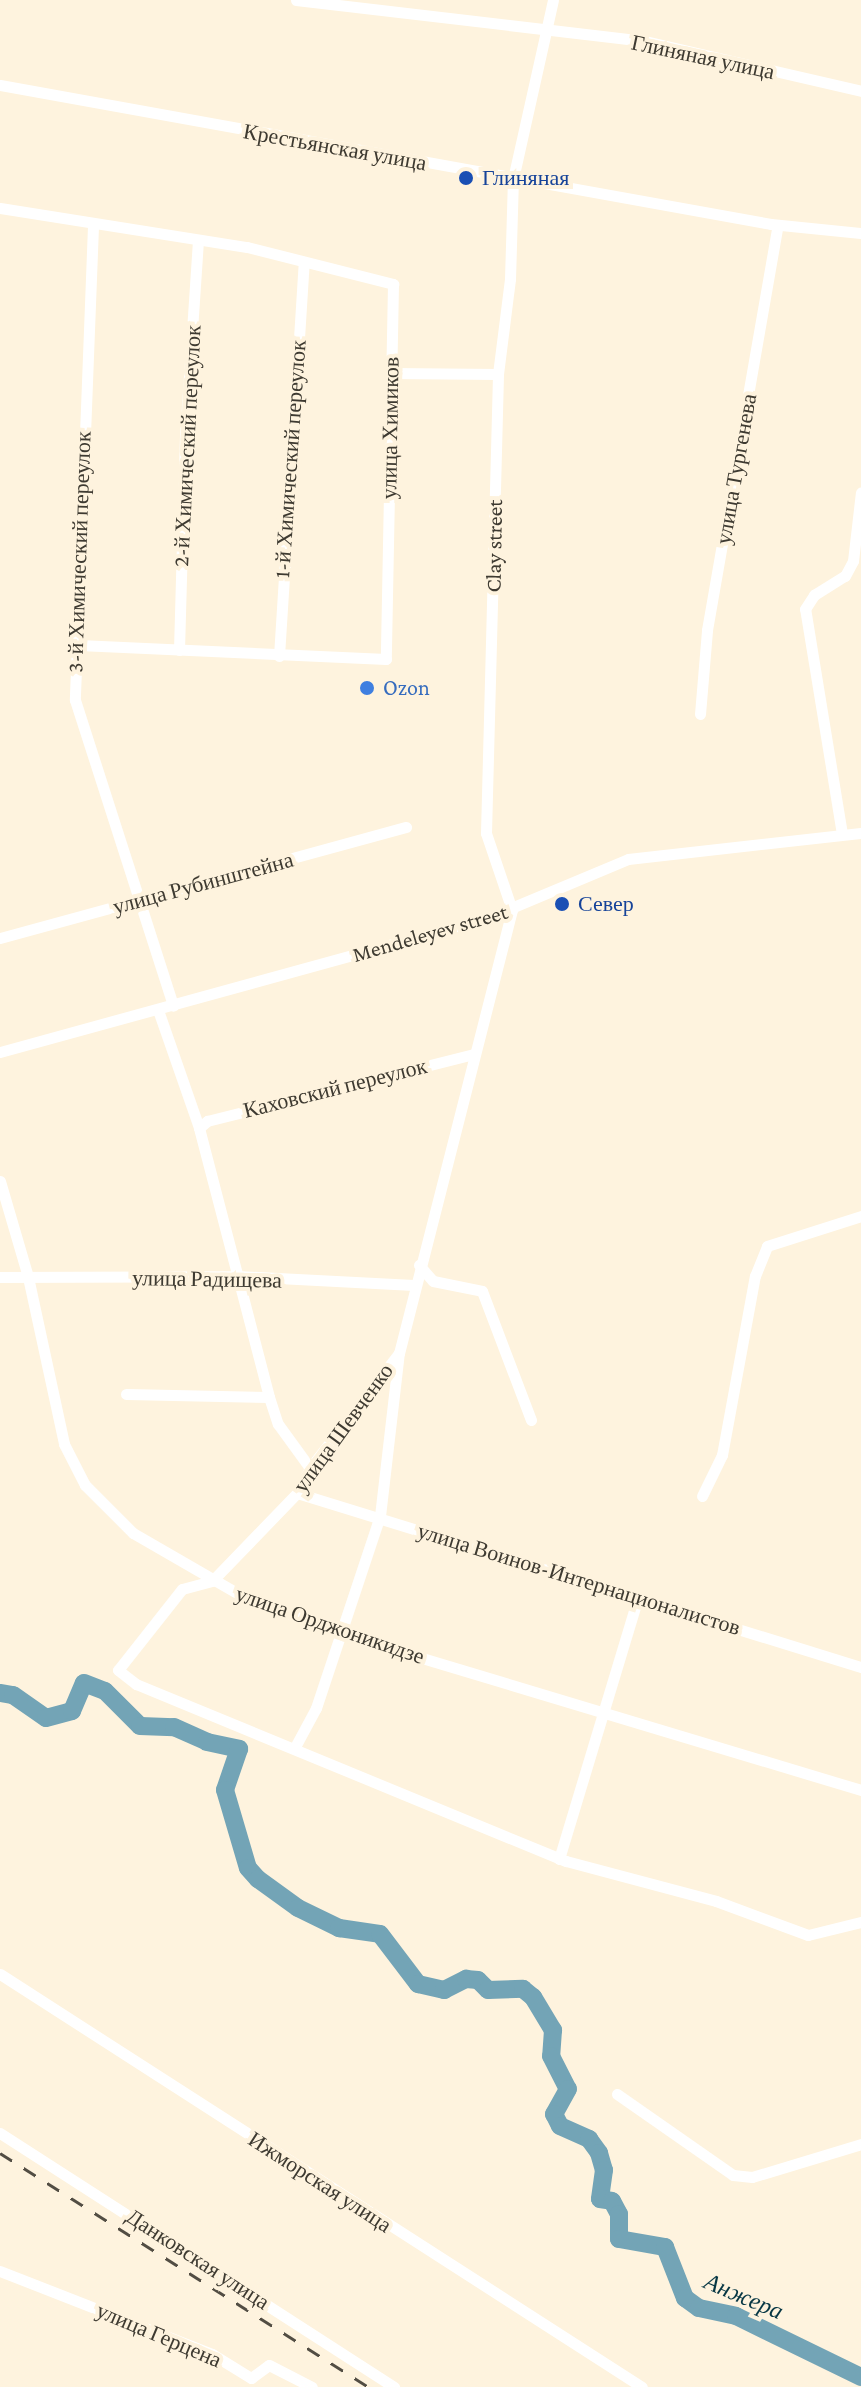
<!DOCTYPE html>
<meta charset="utf-8">
<style>
body{margin:0}
#map{position:relative;width:861px;height:2387px;overflow:hidden;background:#fef3de;font-family:"Crimson Pro",serif}
div>[style]{position:absolute}
.river>*{height:18px;margin:-9px;padding:0 9px;transform-origin:9px;border-radius:9px;background:#73a4b6}
.minor>*{height:11px;margin:-5.5px;padding:0 5.5px;transform-origin:5.5px;border-radius:5.5px;background:#fff}
.rail>*{height:3px;margin-top:-1.5px;transform-origin:0;background:repeating-linear-gradient(90deg,#524d43 0 14px,transparent 0 28px)}
.dots>*{width:22px;height:22px;translate:-50% -50%;box-sizing:border-box;border:4px solid #fef3de;border-radius:50%}
span{translate:-50% -50%;white-space:nowrap;text-align:center;line-height:1.15;-webkit-text-stroke:8px #fef3de;paint-order:stroke}
.street-label{font-size:22px;color:#3e3a31}
.transit-label{font-size:22px;color:#164399}
.left{translate:0 -50%;text-align:left}
.shop-label{font-size:22px;color:#366cbe}
.water-label{font-size:24px;color:#073744;font-style:italic}
</style>
<div id="map">
<div class="river">
<i style="left:0;top:1693px;width:13px;rotate:9deg"></i>
<i style="left:13px;top:1695px;width:40px;rotate:34.9deg"></i>
<i style="left:46px;top:1718px;width:27px;rotate:-15deg"></i>
<i style="left:72px;top:1711px;width:30px;rotate:-67deg"></i>
<i style="left:84px;top:1683px;width:22px;rotate:21deg"></i>
<i style="left:105px;top:1691px;width:49px;rotate:45deg"></i>
<i style="left:140px;top:1726px;width:34px;rotate:2deg"></i>
<i style="left:174px;top:1727px;width:36px;rotate:24deg"></i>
<i style="left:207px;top:1742px;width:33px;rotate:12deg"></i>
<i style="left:239px;top:1749px;width:43px;rotate:108.9deg"></i>
<i style="left:225px;top:1790px;width:81px;rotate:73.6deg"></i>
<i style="left:248px;top:1868px;width:15px;rotate:48deg"></i>
<i style="left:258px;top:1879px;width:49px;rotate:35.9deg"></i>
<i style="left:298px;top:1908px;width:46px;rotate:26deg"></i>
<i style="left:339px;top:1928px;width:41px;rotate:8.3deg"></i>
<i style="left:380px;top:1934px;width:63px;rotate:52.8deg"></i>
<i style="left:418px;top:1984px;width:27px;rotate:13deg"></i>
<i style="left:444px;top:1990px;width:25px;rotate:-27deg"></i>
<i style="left:466px;top:1979px;width:12px;rotate:5deg"></i>
<i style="left:478px;top:1980px;width:14px;rotate:45deg"></i>
<i style="left:488px;top:1990px;width:35px;rotate:-2deg"></i>
<i style="left:523px;top:1989px;width:13px;rotate:39deg"></i>
<i style="left:533px;top:1997px;width:39px;rotate:59deg"></i>
<i style="left:553px;top:2030px;width:26px;rotate:94deg"></i>
<i style="left:551px;top:2056px;width:37px;rotate:63deg"></i>
<i style="left:568px;top:2089px;width:29px;rotate:119deg"></i>
<i style="left:554px;top:2114px;width:13px;rotate:63deg"></i>
<i style="left:560px;top:2126px;width:32px;rotate:24deg"></i>
<i style="left:589px;top:2139px;width:17px;rotate:54deg"></i>
<i style="left:599px;top:2153px;width:18px;rotate:74deg"></i>
<i style="left:604px;top:2170px;width:29px;rotate:98deg"></i>
<i style="left:600px;top:2199px;width:12px;rotate:9deg"></i>
<i style="left:612px;top:2201px;width:15px;rotate:62deg"></i>
<i style="left:619px;top:2214px;width:25px;rotate:90deg"></i>
<i style="left:619px;top:2239px;width:47px;rotate:9.9deg"></i>
<i style="left:665px;top:2247px;width:55px;rotate:68.6deg"></i>
<i style="left:685px;top:2298px;width:17px;rotate:36deg"></i>
<i style="left:699px;top:2308px;width:38px;rotate:12deg"></i>
<i style="left:736px;top:2316px;width:139px;rotate:26deg"></i>
</div>
<div class="minor">
<i style="left:296px;top:0;width:351px;rotate:6.7deg"></i>
<i style="left:645px;top:41px;width:222px;rotate:13deg"></i>
<i style="left:0;top:85px;width:783px;rotate:10.22deg"></i>
<i style="left:771px;top:224px;width:90px;rotate:5.7deg"></i>
<i style="left:0;top:208px;width:250px;rotate:9deg"></i>
<i style="left:247px;top:247px;width:151px;rotate:14.2deg"></i>
<i style="left:393px;top:284px;width:375px;rotate:91.1deg"></i>
<i style="left:386px;top:659px;width:313px;rotate:-177.4deg"></i>
<i style="left:93px;top:226px;width:474px;rotate:92.2deg"></i>
<i style="left:75px;top:700px;width:321px;rotate:72.2deg"></i>
<i style="left:390px;top:373px;width:108px;rotate:0.5deg"></i>
<i style="left:179px;top:650px;width:214px;rotate:-88.4deg"></i>
<i style="left:185px;top:436px;width:195px;rotate:-86.2deg"></i>
<i style="left:279px;top:656px;width:395px;rotate:-86.4deg"></i>
<i style="left:700px;top:714px;width:84px;rotate:-85.2deg"></i>
<i style="left:707px;top:630px;width:411px;rotate:-80.1deg"></i>
<i style="left:842px;top:834px;width:228px;rotate:-99.3deg"></i>
<i style="left:805px;top:609px;width:17px;rotate:-57deg"></i>
<i style="left:814px;top:595px;width:36px;rotate:-32deg"></i>
<i style="left:845px;top:576px;width:17px;rotate:-62deg"></i>
<i style="left:853px;top:561px;width:69px;rotate:-83.4deg"></i>
<i style="left:512px;top:910px;width:457px;rotate:104.3deg"></i>
<i style="left:399px;top:1353px;width:145px;rotate:127.7deg"></i>
<i style="left:310px;top:1468px;width:28px;rotate:117deg"></i>
<i style="left:297px;top:1493px;width:122px;rotate:134deg"></i>
<i style="left:212px;top:1581px;width:31px;rotate:165deg"></i>
<i style="left:182px;top:1589px;width:103px;rotate:128.3deg"></i>
<i style="left:118px;top:1670px;width:23px;rotate:38deg"></i>
<i style="left:136px;top:1684px;width:465px;rotate:22.4deg"></i>
<i style="left:566px;top:1861px;width:155px;rotate:14.9deg"></i>
<i style="left:716px;top:1901px;width:98px;rotate:20.3deg"></i>
<i style="left:808px;top:1935px;width:55px;rotate:-13.8deg"></i>
<i style="left:512px;top:910px;width:81px;rotate:-108.7deg"></i>
<i style="left:486px;top:833px;width:459px;rotate:-88.5deg"></i>
<i style="left:498px;top:374px;width:96px;rotate:-82.8deg"></i>
<i style="left:510px;top:279px;width:100px;rotate:-88.3deg"></i>
<i style="left:513px;top:179px;width:183px;rotate:-77.4deg"></i>
<i style="left:0;top:938px;width:421px;rotate:-15.3deg"></i>
<i style="left:158px;top:1010px;width:125px;rotate:70.8deg"></i>
<i style="left:199px;top:1128px;width:278px;rotate:75.4deg"></i>
<i style="left:269px;top:1397px;width:28px;rotate:72deg"></i>
<i style="left:278px;top:1424px;width:54px;rotate:54deg"></i>
<i style="left:0;top:1052px;width:505px;rotate:-15.38deg"></i>
<i style="left:487px;top:918px;width:153px;rotate:-22.7deg"></i>
<i style="left:628px;top:859px;width:234px;rotate:-6.4deg"></i>
<i style="left:199px;top:1128px;width:11px;rotate:-41deg"></i>
<i style="left:207px;top:1121px;width:274px;rotate:-14.1deg"></i>
<i style="left:0;top:1181px;width:100px;rotate:73.7deg"></i>
<i style="left:28px;top:1277px;width:171px;rotate:77.8deg"></i>
<i style="left:64px;top:1444px;width:46px;rotate:62.9deg"></i>
<i style="left:85px;top:1485px;width:68px;rotate:45deg"></i>
<i style="left:133px;top:1533px;width:126px;rotate:30deg"></i>
<i style="left:242px;top:1596px;width:107px;rotate:20.8deg"></i>
<i style="left:342px;top:1634px;width:542px;rotate:16.73deg"></i>
<i style="left:419px;top:1265px;width:21px;rotate:49deg"></i>
<i style="left:433px;top:1281px;width:50px;rotate:11.5deg"></i>
<i style="left:482px;top:1291px;width:138px;rotate:69.2deg"></i>
<i style="left:0;top:1277px;width:237px;rotate:-0.2deg"></i>
<i style="left:237px;top:1276px;width:177px;rotate:2.9deg"></i>
<i style="left:126px;top:1394px;width:143px;rotate:1.2deg"></i>
<i style="left:297px;top:1493px;width:590px;rotate:17.15deg"></i>
<i style="left:702px;top:1496px;width:46px;rotate:-64deg"></i>
<i style="left:722px;top:1455px;width:182px;rotate:-79.6deg"></i>
<i style="left:755px;top:1276px;width:32px;rotate:-68deg"></i>
<i style="left:767px;top:1246px;width:99px;rotate:-17.7deg"></i>
<i style="left:295px;top:1747px;width:44px;rotate:-61.7deg"></i>
<i style="left:316px;top:1708px;width:202px;rotate:-71.6deg"></i>
<i style="left:380px;top:1516px;width:164px;rotate:-83.4deg"></i>
<i style="left:559px;top:1859px;width:273px;rotate:-73.2deg"></i>
<i style="left:0;top:1974px;width:763px;rotate:32.75deg"></i>
<i style="left:617px;top:2094px;width:141px;rotate:34.9deg"></i>
<i style="left:733px;top:2175px;width:19px;rotate:6deg"></i>
<i style="left:752px;top:2177px;width:114px;rotate:-16.8deg"></i>
<i style="left:0;top:2133px;width:469px;rotate:32.8deg"></i>
<i style="left:0;top:2271px;width:228px;rotate:21.4deg"></i>
<i style="left:212px;top:2354px;width:46px;rotate:31.6deg"></i>
<i style="left:251px;top:2378px;width:22px;rotate:-36deg"></i>
<i style="left:269px;top:2365px;width:48px;rotate:27.1deg"></i>
</div>
<div class="rail">
<i style="left:0;top:2153px;width:437px;rotate:32.4deg"></i>
</div>
<div class="dots">
<i style="left:466px;top:178px;background:#1a4fb4"></i>
<i style="left:367px;top:688px;background:#3f7fe0"></i>
<i style="left:562px;top:904px;background:#1a4fb4"></i>
</div>
<div class="street-label">
<span style="left:703px;top:57px;rotate:12deg">Глиняная улица</span>
<span style="left:335px;top:147px;rotate:10deg">Крестьянская улица</span>
<span style="left:390px;top:428px;rotate:-89deg">улица Химиков</span>
<span style="left:187px;top:446px;rotate:-87deg">2-й Химический переулок</span>
<span style="left:290px;top:459px;rotate:-86deg">1-й Химический переулок</span>
<span style="left:736px;top:469px;rotate:-80deg">улица Тургенева</span>
<span style="left:494px;top:546px;rotate:-89deg">Clay street</span>
<span style="left:79px;top:552px;rotate:-88deg">3-й Химический переулок</span>
<span style="left:203px;top:883px;rotate:-15deg">улица Рубинштейна</span>
<span style="left:430px;top:933px;rotate:-16deg">Mendeleyev street</span>
<span style="left:335px;top:1088px;rotate:-14deg">Каховский переулок</span>
<span style="left:207px;top:1279px;rotate:1deg">улица Радищева</span>
<span style="left:343px;top:1428px;rotate:-54deg">улица Шевченко</span>
<span style="left:579px;top:1579px;rotate:17deg">улица Воинов-Интернационалистов</span>
<span style="left:330px;top:1625px;rotate:19deg">улица Орджоникидзе</span>
<span style="left:320px;top:2182px;rotate:33deg">Ижморская улица</span>
<span style="left:198px;top:2259px;rotate:33deg">Данковская улица</span>
<span style="left:159px;top:2335px;rotate:23deg">улица Герцена</span>
</div>
<div class="transit-label">
<span class="left" style="left:482px;top:178px">Глиняная</span>
<span class="left" style="left:578px;top:904px">Север</span>
</div>
<div class="shop-label">
<span class="left" style="left:383px;top:688px">Ozon</span>
</div>
<div class="water-label">
<span style="left:744px;top:2296px;rotate:23deg">Анжера</span>
</div>
</div>
